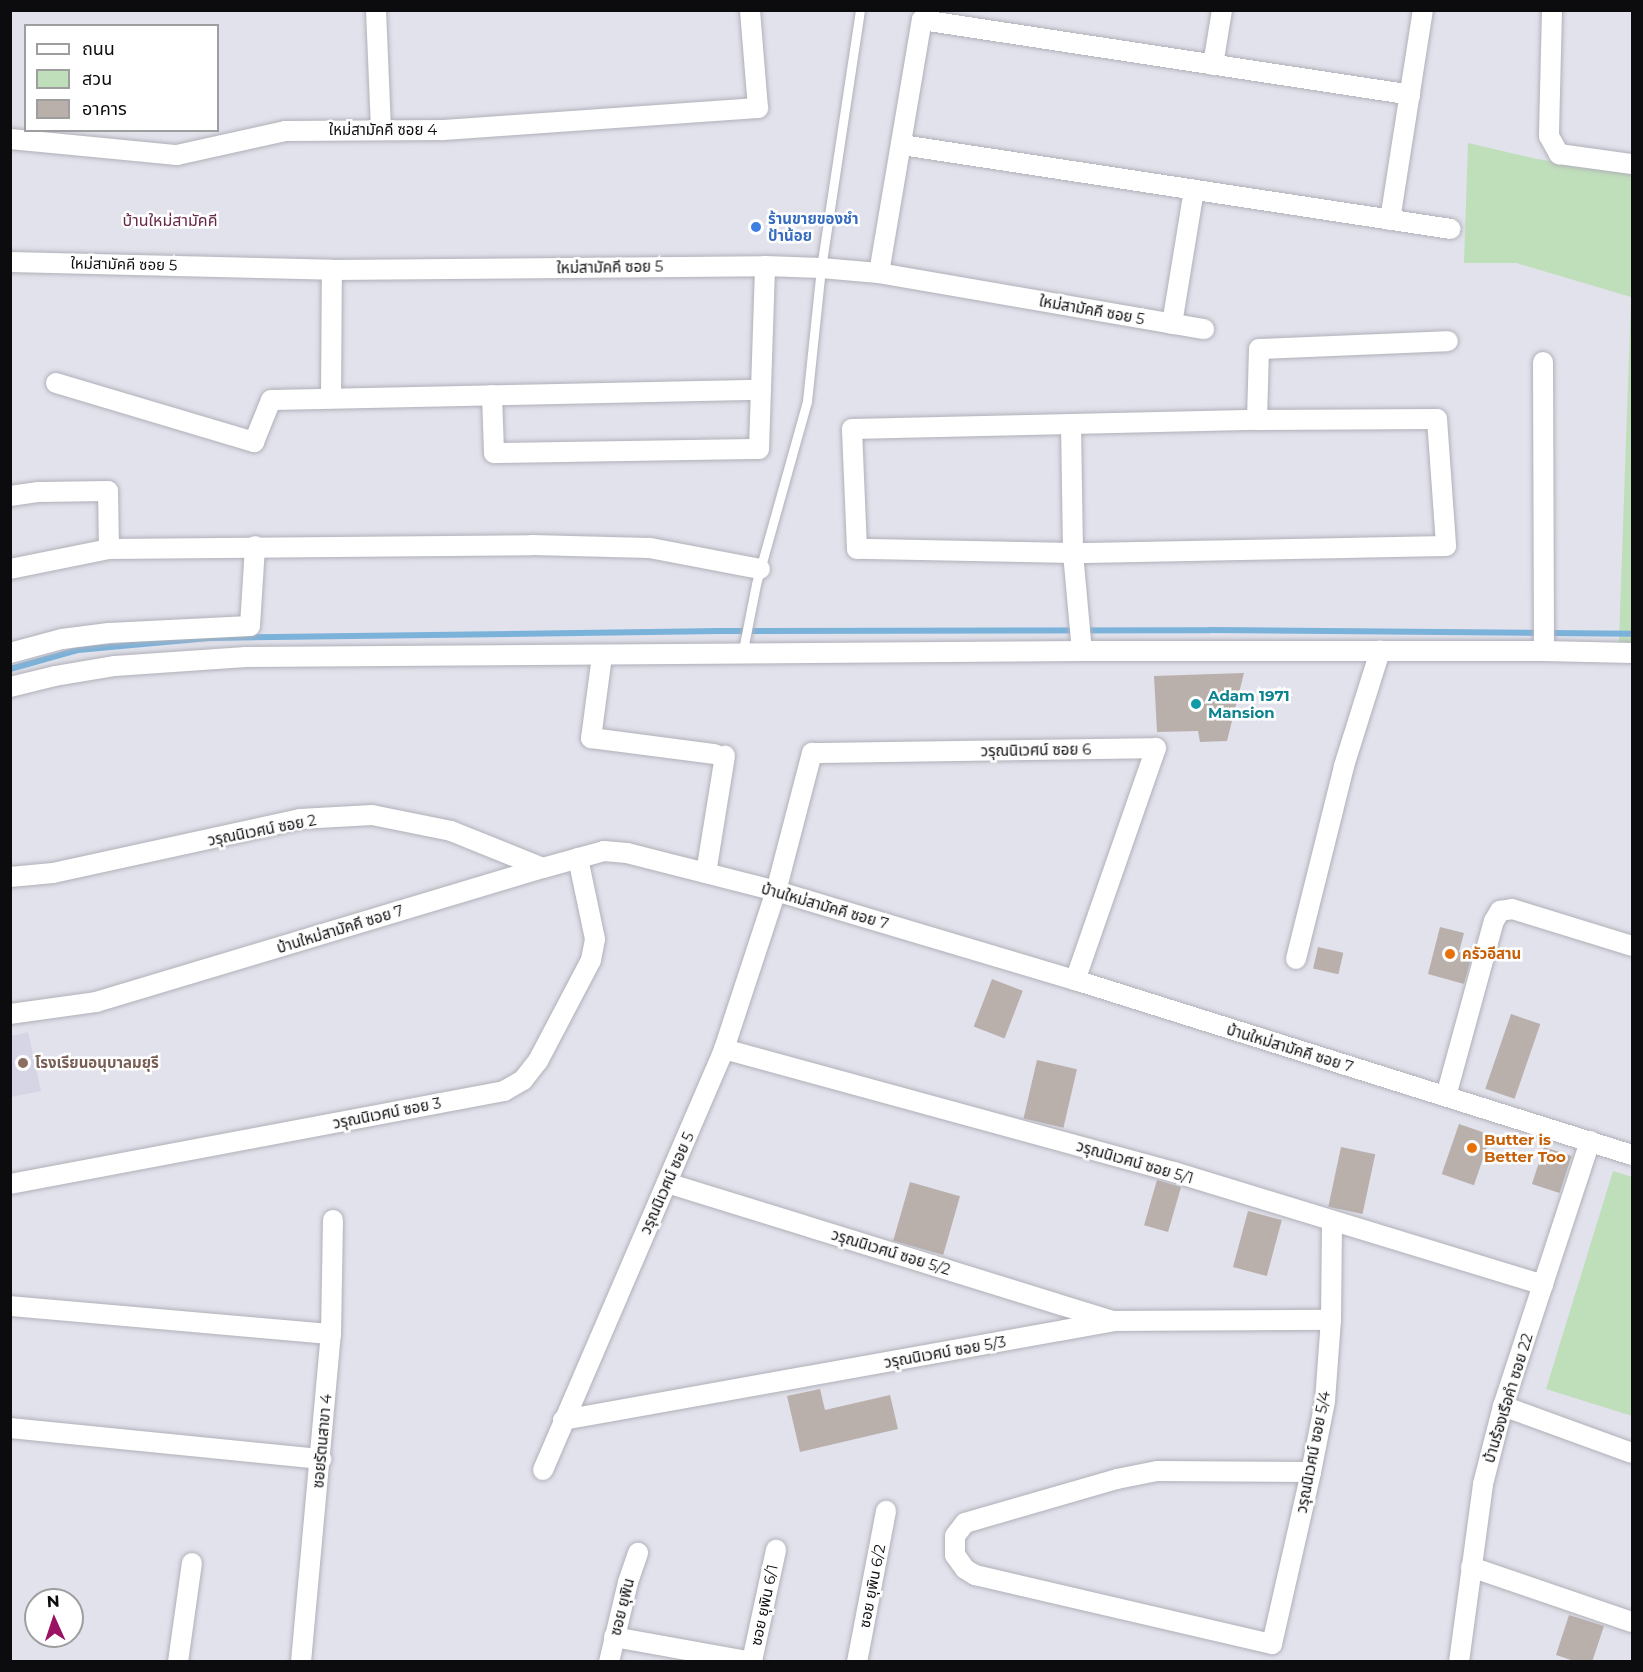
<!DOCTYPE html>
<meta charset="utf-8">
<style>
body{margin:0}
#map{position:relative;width:1643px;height:1672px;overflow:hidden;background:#e2e2ec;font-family:Montserrat,"Noto Sans Thai",sans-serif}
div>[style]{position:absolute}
.built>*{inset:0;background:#d5d5e6}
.green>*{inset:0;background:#bfdeba}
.stream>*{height:6px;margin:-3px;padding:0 3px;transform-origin:3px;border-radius:3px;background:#7bb2da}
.building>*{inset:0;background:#b9afab;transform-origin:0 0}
.roads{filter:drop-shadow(0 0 2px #b0b0b9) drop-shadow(0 0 2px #b0b0b9)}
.lane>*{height:9px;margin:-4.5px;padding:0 4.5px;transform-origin:4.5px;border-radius:4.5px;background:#fff}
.street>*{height:20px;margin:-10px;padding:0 10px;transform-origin:10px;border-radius:10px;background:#fff}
.dots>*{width:16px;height:16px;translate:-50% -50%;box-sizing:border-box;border:3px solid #fff;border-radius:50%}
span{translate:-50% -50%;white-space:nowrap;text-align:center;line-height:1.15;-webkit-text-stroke:5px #fff;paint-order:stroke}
.street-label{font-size:15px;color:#0c0c0f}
.shop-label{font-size:15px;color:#366cbe;font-weight:700}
.left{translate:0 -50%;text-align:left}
.culture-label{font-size:15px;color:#0d838f;font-weight:700}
.food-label{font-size:15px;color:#c56008;font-weight:700}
.education-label{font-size:15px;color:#785e54;font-weight:700}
.neighbourhood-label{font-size:16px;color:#682848}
.frame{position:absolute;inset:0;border:12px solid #0c0c0f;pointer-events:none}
.legend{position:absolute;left:24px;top:24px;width:195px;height:108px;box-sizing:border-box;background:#fff;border:2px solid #9e9e9f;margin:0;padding:8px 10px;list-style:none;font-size:18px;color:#0c0c0f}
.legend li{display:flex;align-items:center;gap:12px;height:30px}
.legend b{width:30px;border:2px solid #9e9e9f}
.north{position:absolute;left:24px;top:1588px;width:60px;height:60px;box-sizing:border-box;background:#fff;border:2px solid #9e9e9f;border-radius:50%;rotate:357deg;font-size:16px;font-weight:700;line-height:24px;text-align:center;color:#0c0c0f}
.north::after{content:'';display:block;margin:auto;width:21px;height:27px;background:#9b1263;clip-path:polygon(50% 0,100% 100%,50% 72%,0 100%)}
</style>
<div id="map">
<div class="built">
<i style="clip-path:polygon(28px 1032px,41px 1091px,11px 1097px,11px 1036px)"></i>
</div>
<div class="green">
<i style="clip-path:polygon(1468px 143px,1537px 159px,1632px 174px,1632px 643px,1619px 642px,1631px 297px,1516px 263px,1464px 263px)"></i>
<i style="clip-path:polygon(1613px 1171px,1632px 1177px,1632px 1416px,1546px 1389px)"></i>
</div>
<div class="stream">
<i style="left:10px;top:669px;width:71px;rotate:-15.6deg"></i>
<i style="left:78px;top:650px;width:131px;rotate:-5.3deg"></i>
<i style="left:208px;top:638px;width:511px;rotate:-0.78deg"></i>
<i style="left:719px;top:631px;width:491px;rotate:-0.1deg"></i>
<i style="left:1210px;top:630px;width:422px;rotate:0.5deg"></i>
</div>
<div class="building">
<i style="clip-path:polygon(1244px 673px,1227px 741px,1200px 742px,1198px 731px,1157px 732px,1154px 676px)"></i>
<i style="clip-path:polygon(1440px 927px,1464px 933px,1459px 952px,1472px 955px,1464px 984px,1428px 974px)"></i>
<i style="left:1318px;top:947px;width:26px;height:22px;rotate:13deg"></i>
<i style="left:992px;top:979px;width:33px;height:51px;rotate:21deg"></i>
<i style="left:1511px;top:1014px;width:31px;height:79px;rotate:19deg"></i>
<i style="left:1037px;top:1060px;width:41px;height:60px;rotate:13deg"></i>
<i style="left:1459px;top:1124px;width:34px;height:53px;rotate:19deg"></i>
<i style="left:1341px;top:1147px;width:35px;height:61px;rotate:12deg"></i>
<i style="left:1544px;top:1147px;width:29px;height:39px;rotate:18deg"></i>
<i style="left:1157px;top:1180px;width:25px;height:47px;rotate:16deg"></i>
<i style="left:910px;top:1182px;width:52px;height:61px;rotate:16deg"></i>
<i style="left:1248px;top:1211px;width:35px;height:58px;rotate:15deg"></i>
<i style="clip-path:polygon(820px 1389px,825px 1410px,890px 1395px,898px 1429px,800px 1452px,787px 1396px)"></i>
<i style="clip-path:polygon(1569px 1615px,1604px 1626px,1592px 1662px,1577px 1662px,1556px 1655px)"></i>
</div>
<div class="roads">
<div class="lane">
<i style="left:742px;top:655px;width:72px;rotate:-78.8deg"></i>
<i style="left:756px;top:584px;width:190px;rotate:-74.4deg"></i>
<i style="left:807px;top:401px;width:134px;rotate:-84deg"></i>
<i style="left:821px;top:268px;width:261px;rotate:-81.4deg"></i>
</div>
<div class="street">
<i style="left:376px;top:10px;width:120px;rotate:87.6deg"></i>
<i style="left:1552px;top:10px;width:126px;rotate:91.4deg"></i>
<i style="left:1549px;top:136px;width:21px;rotate:61deg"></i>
<i style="left:1559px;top:154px;width:74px;rotate:7.8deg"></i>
<i style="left:1213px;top:65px;width:56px;rotate:-80.7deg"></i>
<i style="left:10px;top:139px;width:168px;rotate:5.5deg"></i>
<i style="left:177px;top:155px;width:111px;rotate:-12.5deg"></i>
<i style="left:285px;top:131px;width:158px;rotate:-0.4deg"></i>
<i style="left:443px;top:130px;width:316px;rotate:-4deg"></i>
<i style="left:758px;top:108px;width:98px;rotate:-94.7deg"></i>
<i style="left:902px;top:145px;width:555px;rotate:8.7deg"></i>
<i style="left:1390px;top:220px;width:213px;rotate:-81.1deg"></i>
<i style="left:10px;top:262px;width:322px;rotate:1.4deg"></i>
<i style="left:332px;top:270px;width:433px;rotate:-0.5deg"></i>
<i style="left:765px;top:266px;width:56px;rotate:2deg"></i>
<i style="left:821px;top:268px;width:58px;rotate:4.9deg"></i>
<i style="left:879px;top:273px;width:330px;rotate:9.8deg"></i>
<i style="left:879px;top:273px;width:257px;rotate:-80.4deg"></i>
<i style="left:922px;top:20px;width:494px;rotate:8.7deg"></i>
<i style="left:1172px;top:324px;width:136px;rotate:-80.7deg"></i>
<i style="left:1543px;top:362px;width:289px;rotate:89.8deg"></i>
<i style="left:56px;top:383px;width:207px;rotate:16.6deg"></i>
<i style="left:254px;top:442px;width:45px;rotate:-68deg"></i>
<i style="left:271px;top:400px;width:490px;rotate:-1.2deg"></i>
<i style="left:492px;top:395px;width:58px;rotate:88deg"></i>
<i style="left:494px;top:453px;width:265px;rotate:-0.9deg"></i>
<i style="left:759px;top:449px;width:183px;rotate:-88.1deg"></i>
<i style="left:331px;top:398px;width:128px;rotate:-89.6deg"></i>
<i style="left:1437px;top:419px;width:127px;rotate:85.9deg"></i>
<i style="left:1446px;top:546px;width:373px;rotate:178.9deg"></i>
<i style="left:1073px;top:553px;width:216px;rotate:-178.9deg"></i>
<i style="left:857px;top:549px;width:120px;rotate:-92.4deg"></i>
<i style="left:852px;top:429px;width:405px;rotate:-1.3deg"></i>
<i style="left:1257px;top:420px;width:180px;rotate:-0.3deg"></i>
<i style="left:1257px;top:420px;width:71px;rotate:-88.4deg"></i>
<i style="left:1259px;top:349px;width:189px;rotate:-2.4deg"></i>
<i style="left:1071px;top:424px;width:129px;rotate:89.1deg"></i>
<i style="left:1073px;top:553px;width:98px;rotate:84.8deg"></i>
<i style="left:10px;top:496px;width:29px;rotate:-8deg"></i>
<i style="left:39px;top:492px;width:69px;rotate:-0.8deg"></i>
<i style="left:108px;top:491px;width:58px;rotate:89deg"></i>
<i style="left:10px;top:569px;width:101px;rotate:-11.4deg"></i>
<i style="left:109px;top:549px;width:423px;rotate:-0.5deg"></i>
<i style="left:532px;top:545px;width:118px;rotate:1.5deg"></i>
<i style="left:650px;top:548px;width:112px;rotate:10.8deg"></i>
<i style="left:10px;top:653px;width:54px;rotate:-15.1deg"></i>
<i style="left:62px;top:639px;width:47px;rotate:-7.3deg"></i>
<i style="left:109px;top:633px;width:141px;rotate:-2.8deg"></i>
<i style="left:250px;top:626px;width:80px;rotate:-86.4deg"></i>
<i style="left:602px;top:656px;width:83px;rotate:97.6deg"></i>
<i style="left:591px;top:738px;width:125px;rotate:7.4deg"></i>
<i style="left:10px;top:687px;width:46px;rotate:-13.7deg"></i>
<i style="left:55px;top:676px;width:61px;rotate:-9.5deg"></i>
<i style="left:115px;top:666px;width:131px;rotate:-3.9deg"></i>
<i style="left:246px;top:657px;width:836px;rotate:-0.41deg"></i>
<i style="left:1082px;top:651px;width:462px"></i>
<i style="left:1544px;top:651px;width:88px;rotate:1.3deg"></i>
<i style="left:706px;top:873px;width:119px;rotate:-80.8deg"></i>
<i style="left:10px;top:877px;width:43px;rotate:-5.3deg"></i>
<i style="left:53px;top:873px;width:253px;rotate:-12.3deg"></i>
<i style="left:300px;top:819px;width:72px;rotate:-3.2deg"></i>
<i style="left:372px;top:815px;width:81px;rotate:11.4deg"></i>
<i style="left:451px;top:831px;width:99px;rotate:21.9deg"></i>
<i style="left:1296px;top:959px;width:199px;rotate:-76deg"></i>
<i style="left:1344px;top:766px;width:121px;rotate:-72.6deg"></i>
<i style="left:10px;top:1014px;width:87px;rotate:-7.9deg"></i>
<i style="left:96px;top:1002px;width:467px;rotate:-16.7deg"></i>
<i style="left:543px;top:868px;width:63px;rotate:-15.6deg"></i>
<i style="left:604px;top:851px;width:23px;rotate:5deg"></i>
<i style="left:627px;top:853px;width:154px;rotate:14.3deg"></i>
<i style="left:776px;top:891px;width:312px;rotate:16.6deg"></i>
<i style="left:1075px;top:980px;width:584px;rotate:17.44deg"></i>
<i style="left:724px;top:1049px;width:467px;rotate:15.3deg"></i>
<i style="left:1174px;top:1172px;width:386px;rotate:17deg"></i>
<i style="left:1446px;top:1096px;width:181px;rotate:-74.7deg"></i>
<i style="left:1494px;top:921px;width:12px;rotate:-59deg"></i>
<i style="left:1500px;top:911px;width:12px;rotate:-9deg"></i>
<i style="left:1512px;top:909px;width:126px;rotate:17.1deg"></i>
<i style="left:667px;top:1183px;width:466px;rotate:17.2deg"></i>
<i style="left:10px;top:1184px;width:503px;rotate:-10.66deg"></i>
<i style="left:504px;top:1091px;width:22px;rotate:-30deg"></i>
<i style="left:523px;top:1080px;width:24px;rotate:-52deg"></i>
<i style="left:538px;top:1061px;width:114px;rotate:-62.3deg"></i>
<i style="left:591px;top:960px;width:21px;rotate:-79deg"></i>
<i style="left:595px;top:939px;width:83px;rotate:-101.9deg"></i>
<i style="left:10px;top:1306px;width:322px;rotate:5deg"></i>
<i style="left:1503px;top:1406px;width:137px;rotate:20deg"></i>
<i style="left:563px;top:1420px;width:561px;rotate:-10.17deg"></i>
<i style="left:1115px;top:1321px;width:216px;rotate:-0.3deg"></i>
<i style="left:10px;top:1428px;width:313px;rotate:5.7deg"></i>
<i style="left:543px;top:1470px;width:458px;rotate:-66.7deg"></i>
<i style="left:724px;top:1049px;width:166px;rotate:-71.8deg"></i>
<i style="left:776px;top:891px;width:143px;rotate:-75.4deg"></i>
<i style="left:812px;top:753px;width:344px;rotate:-0.8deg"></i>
<i style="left:1156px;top:748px;width:246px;rotate:109.2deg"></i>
<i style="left:1311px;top:1472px;width:154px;rotate:-179.6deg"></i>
<i style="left:1157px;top:1471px;width:41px;rotate:168.7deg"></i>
<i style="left:1117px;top:1479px;width:158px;rotate:163.9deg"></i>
<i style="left:965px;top:1523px;width:16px;rotate:128deg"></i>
<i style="left:955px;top:1536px;width:19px;rotate:90deg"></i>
<i style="left:955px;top:1555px;width:17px;rotate:54deg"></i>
<i style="left:965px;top:1569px;width:12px;rotate:31deg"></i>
<i style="left:975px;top:1575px;width:305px;rotate:13.1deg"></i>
<i style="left:1272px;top:1644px;width:176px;rotate:-77.2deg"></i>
<i style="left:1311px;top:1472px;width:72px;rotate:-78.8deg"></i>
<i style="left:1325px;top:1401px;width:81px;rotate:-85.8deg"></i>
<i style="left:1331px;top:1320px;width:98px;rotate:-89.4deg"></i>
<i style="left:1471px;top:1567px;width:170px;rotate:18.9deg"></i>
<i style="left:614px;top:1637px;width:141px;rotate:10.2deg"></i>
<i style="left:752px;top:1661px;width:114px;rotate:-77.8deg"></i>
<i style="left:178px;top:1662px;width:100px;rotate:-82deg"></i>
<i style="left:301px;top:1662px;width:329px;rotate:-84.8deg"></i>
<i style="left:331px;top:1334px;width:114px;rotate:-89deg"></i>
<i style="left:609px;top:1662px;width:82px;rotate:-76.6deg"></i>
<i style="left:628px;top:1582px;width:31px;rotate:-71deg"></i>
<i style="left:857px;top:1662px;width:154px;rotate:-79.1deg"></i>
<i style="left:1459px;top:1662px;width:180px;rotate:-82.3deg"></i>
<i style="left:1483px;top:1484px;width:81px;rotate:-75.6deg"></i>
<i style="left:1503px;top:1406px;width:279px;rotate:-71.8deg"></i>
</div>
</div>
<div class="dots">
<i style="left:756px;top:227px;background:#3f7fe0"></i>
<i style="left:1196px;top:704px;background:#0f9aa8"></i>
<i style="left:1450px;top:954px;background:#e8710a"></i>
<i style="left:23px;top:1063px;background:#8d6e63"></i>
<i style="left:1472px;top:1148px;background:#e8710a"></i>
</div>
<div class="street-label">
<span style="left:383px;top:130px">ใหม่สามัคคี ซอย 4</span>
<span style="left:124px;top:264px;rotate:1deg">ใหม่สามัคคี ซอย 5</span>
<span style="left:610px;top:267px;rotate:-1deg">ใหม่สามัคคี ซอย 5</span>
<span style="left:1092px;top:310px;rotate:10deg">ใหม่สามัคคี ซอย 5</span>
<span style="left:1036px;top:750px;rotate:-1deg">วรุณนิเวศน์ ซอย 6</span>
<span style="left:262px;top:830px;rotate:-11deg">วรุณนิเวศน์ ซอย 2</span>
<span style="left:825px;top:906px;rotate:16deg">บ้านใหม่สามัคคี ซอย 7</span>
<span style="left:340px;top:929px;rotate:-17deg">บ้านใหม่สามัคคี ซอย 7</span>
<span style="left:1290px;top:1048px;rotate:17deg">บ้านใหม่สามัคคี ซอย 7</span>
<span style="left:387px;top:1113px;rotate:-11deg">วรุณนิเวศน์ ซอย 3</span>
<span style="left:1135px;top:1162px;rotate:16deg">วรุณนิเวศน์ ซอย 5/1</span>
<span style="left:667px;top:1183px;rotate:-66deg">วรุณนิเวศน์ ซอย 5</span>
<span style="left:891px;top:1252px;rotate:17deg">วรุณนิเวศน์ ซอย 5/2</span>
<span style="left:945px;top:1352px;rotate:-10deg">วรุณนิเวศน์ ซอย 5/3</span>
<span style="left:1508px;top:1398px;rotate:-73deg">บ้านร้องเรือคำ ซอย 22</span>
<span style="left:322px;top:1441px;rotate:-85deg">ซอยรัตนสาขา 4</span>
<span style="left:1313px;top:1452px;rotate:-79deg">วรุณนิเวศน์ ซอย 5/4</span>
<span style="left:872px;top:1586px;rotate:-79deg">ซอย ยุพิน 6/2</span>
<span style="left:764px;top:1605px;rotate:-78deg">ซอย ยุพิน 6/1</span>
<span style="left:622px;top:1607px;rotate:-76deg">ซอย ยุพิน</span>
</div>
<div class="shop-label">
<span class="left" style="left:768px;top:227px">ร้านขายของชำ<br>ป้าน้อย</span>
</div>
<div class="culture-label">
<span class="left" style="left:1208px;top:704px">Adam 1971<br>Mansion</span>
</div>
<div class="food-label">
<span class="left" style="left:1462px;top:954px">ครัวอีสาน</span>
<span class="left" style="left:1484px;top:1148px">Butter is<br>Better Too</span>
</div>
<div class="education-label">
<span class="left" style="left:35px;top:1063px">โรงเรียนอนุบาลมยุรี</span>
</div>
<div class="neighbourhood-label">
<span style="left:170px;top:221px">บ้านใหม่สามัคคี</span>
</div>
<div class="frame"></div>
<ul class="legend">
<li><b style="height:8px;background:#fff"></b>ถนน</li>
<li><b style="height:16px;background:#bfdeba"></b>สวน</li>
<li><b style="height:16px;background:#b9afab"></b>อาคาร</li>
</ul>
<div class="north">N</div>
</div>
